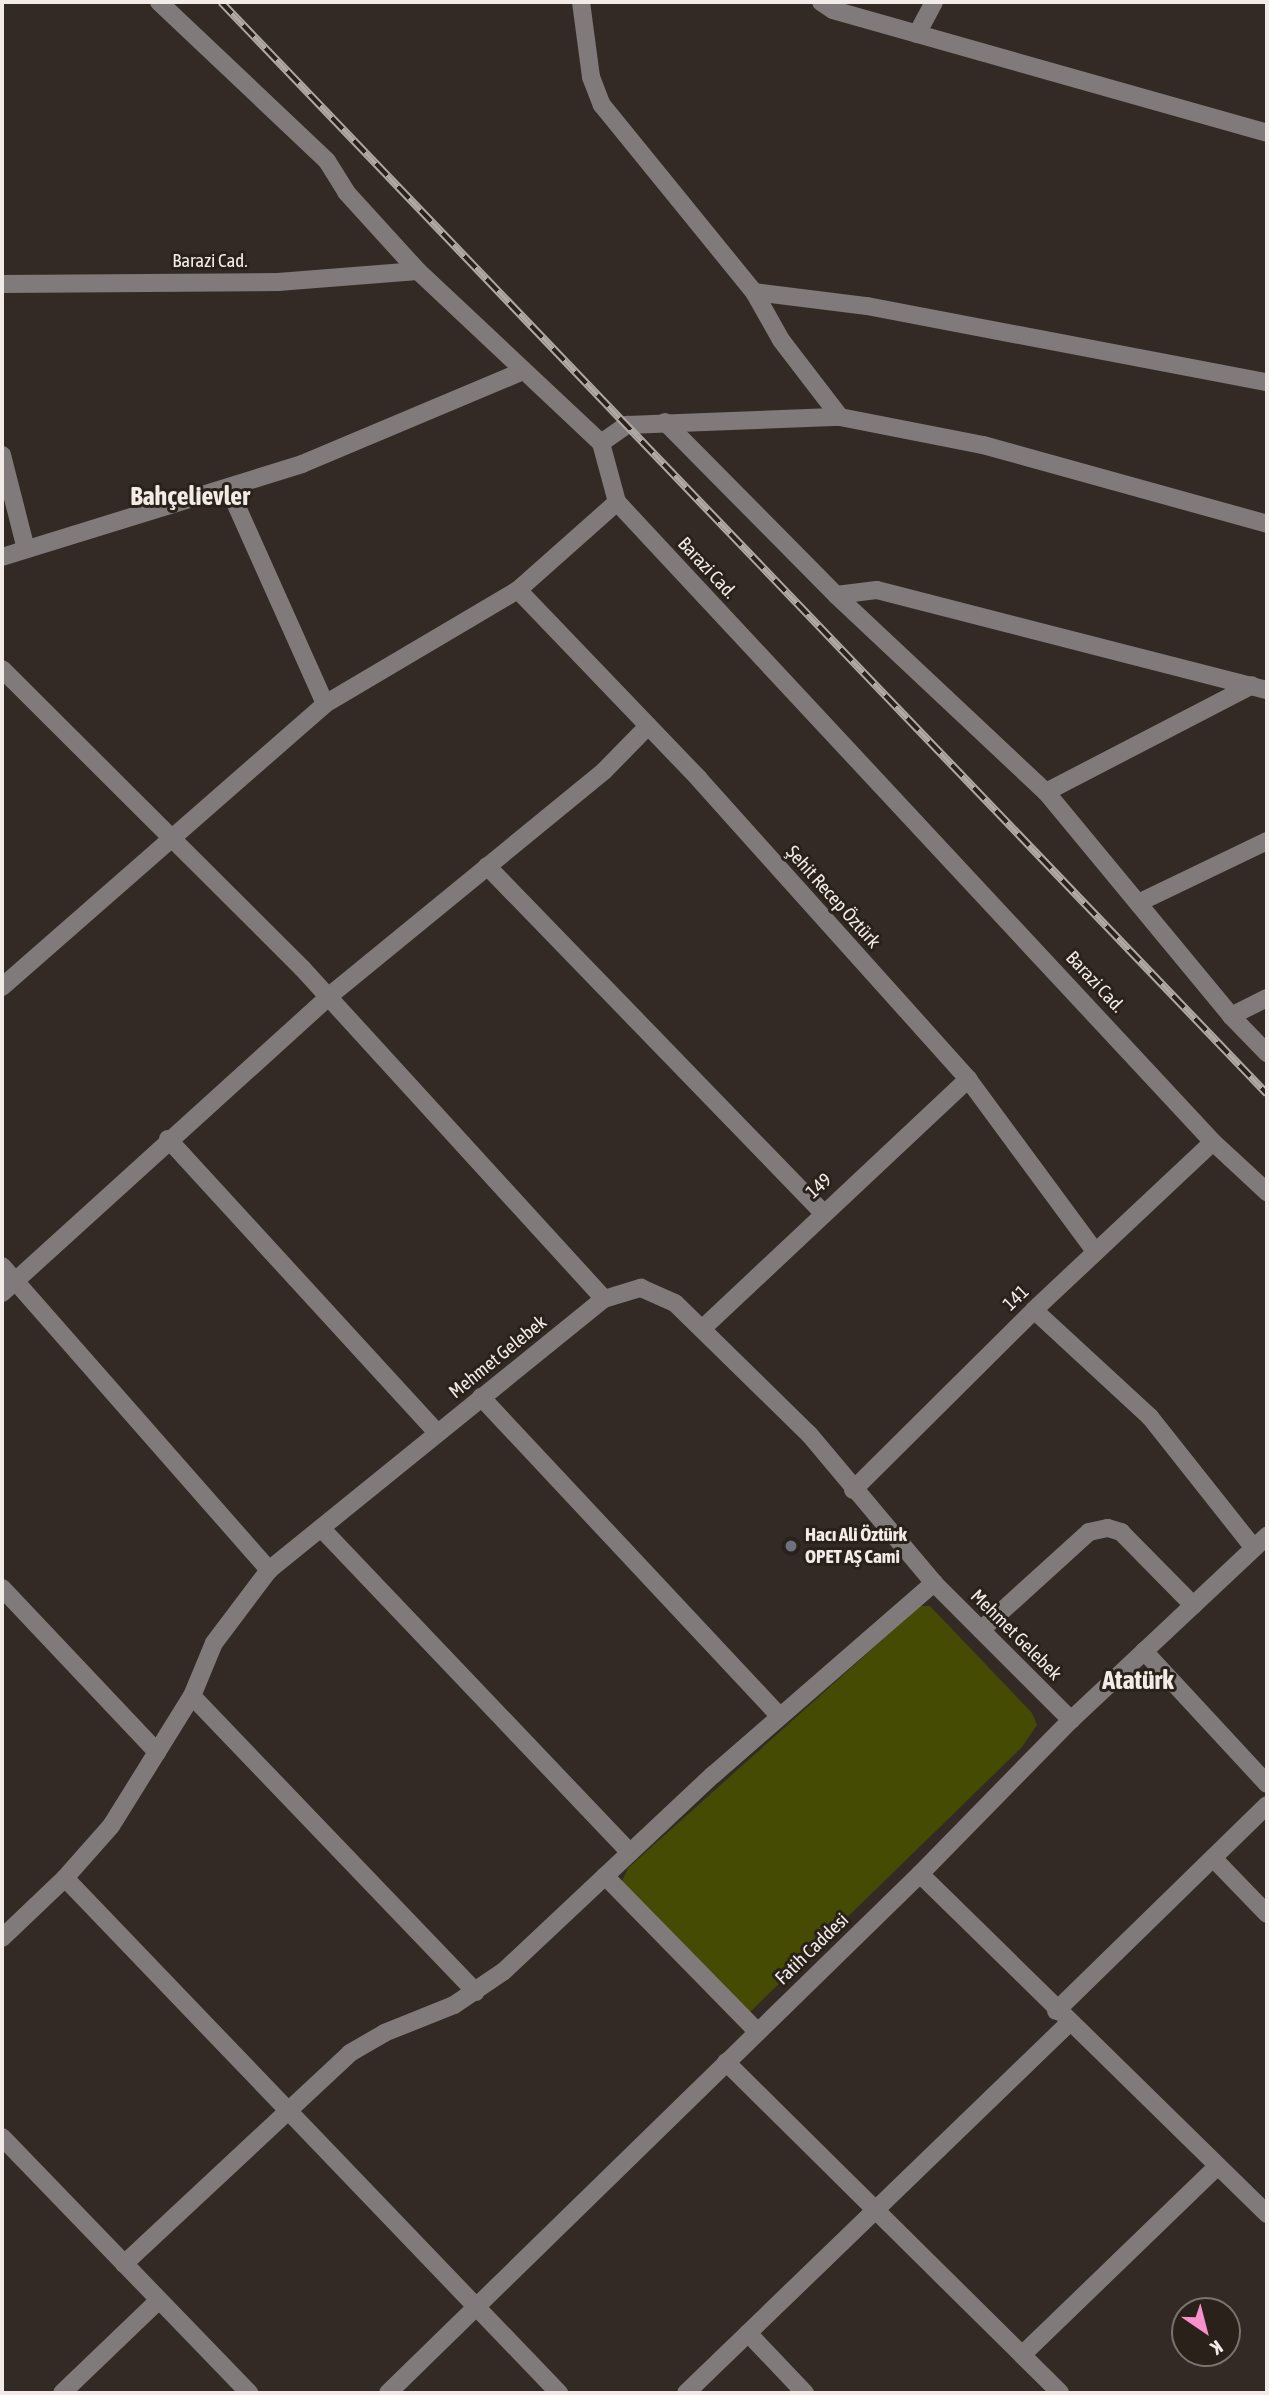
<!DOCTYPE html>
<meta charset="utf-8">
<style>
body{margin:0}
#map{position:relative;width:1269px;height:2395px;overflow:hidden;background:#342a25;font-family:"Asap Condensed",sans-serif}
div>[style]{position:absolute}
.green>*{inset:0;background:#454b02}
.minor>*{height:18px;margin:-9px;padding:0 9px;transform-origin:9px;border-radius:9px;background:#807a7b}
.rail>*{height:8px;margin-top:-4px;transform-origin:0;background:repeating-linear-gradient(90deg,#2a211b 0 16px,#b0a8a4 0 32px);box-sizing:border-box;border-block:2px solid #b0a8a4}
.dots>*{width:19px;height:19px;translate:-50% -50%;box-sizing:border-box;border:4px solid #2a211b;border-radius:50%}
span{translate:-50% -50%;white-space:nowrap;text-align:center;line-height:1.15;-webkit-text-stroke:6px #2a211b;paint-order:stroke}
.street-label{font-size:19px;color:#f2ebe8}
.poi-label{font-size:19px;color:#f2ebe8;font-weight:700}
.left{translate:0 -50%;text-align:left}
.district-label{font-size:26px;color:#f2ebe8;font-weight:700}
.frame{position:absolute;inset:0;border:4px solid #f2ebe8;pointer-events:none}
.north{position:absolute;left:1171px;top:2297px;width:70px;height:70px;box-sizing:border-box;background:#2a211b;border:2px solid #7a726d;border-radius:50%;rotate:145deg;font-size:19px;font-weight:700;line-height:28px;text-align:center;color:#f2ebe8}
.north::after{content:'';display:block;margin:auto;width:24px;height:32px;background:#f890cc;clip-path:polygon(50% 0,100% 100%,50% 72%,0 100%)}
</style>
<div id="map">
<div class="green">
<i style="clip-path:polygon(920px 1606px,930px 1606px,1032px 1713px,1037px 1725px,1022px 1747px,748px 2014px,622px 1881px,628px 1868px)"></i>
</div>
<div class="minor">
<i style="left:159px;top:2px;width:231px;rotate:43.4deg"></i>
<i style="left:327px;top:161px;width:36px;rotate:58deg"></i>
<i style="left:346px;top:192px;width:107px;rotate:47.7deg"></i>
<i style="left:581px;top:2px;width:76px;rotate:82.4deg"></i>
<i style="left:591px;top:77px;width:30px;rotate:69deg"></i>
<i style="left:602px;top:105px;width:241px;rotate:50.9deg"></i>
<i style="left:754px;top:292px;width:55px;rotate:60.6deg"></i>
<i style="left:781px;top:340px;width:97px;rotate:52.5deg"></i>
<i style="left:821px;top:2px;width:14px;rotate:34deg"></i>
<i style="left:833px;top:10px;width:451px;rotate:15.8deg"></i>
<i style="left:917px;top:34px;width:36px;rotate:-62deg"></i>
<i style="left:2px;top:284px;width:276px;rotate:-0.4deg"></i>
<i style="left:278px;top:282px;width:140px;rotate:-4.5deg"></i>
<i style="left:418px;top:271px;width:251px;rotate:43.2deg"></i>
<i style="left:601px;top:443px;width:61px;rotate:74.8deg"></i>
<i style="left:617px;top:502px;width:875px;rotate:47.04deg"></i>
<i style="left:1213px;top:1142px;width:74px;rotate:42.8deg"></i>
<i style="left:754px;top:292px;width:114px;rotate:7.1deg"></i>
<i style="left:867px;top:306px;width:407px;rotate:10.8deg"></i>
<i style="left:665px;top:422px;width:243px;rotate:45.3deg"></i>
<i style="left:836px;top:595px;width:288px;rotate:43.2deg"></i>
<i style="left:1046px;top:792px;width:291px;rotate:50.4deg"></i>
<i style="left:1231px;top:1016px;width:52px;rotate:45.8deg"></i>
<i style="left:601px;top:443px;width:32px;rotate:-35deg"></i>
<i style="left:627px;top:425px;width:213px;rotate:-2.2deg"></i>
<i style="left:840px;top:417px;width:146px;rotate:11.1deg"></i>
<i style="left:983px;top:445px;width:295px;rotate:15.5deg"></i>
<i style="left:2px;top:455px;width:97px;rotate:75.7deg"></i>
<i style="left:229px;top:489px;width:235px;rotate:65.9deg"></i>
<i style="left:2px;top:557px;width:314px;rotate:-17.2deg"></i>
<i style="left:302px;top:464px;width:238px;rotate:-22.8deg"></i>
<i style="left:518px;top:590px;width:262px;rotate:46.2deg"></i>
<i style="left:699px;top:779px;width:403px;rotate:48.1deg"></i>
<i style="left:968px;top:1079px;width:214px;rotate:53.6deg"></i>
<i style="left:836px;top:595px;width:41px;rotate:-7deg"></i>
<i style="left:877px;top:590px;width:403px;rotate:14.4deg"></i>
<i style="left:2px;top:669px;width:424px;rotate:44.9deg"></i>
<i style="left:302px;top:968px;width:448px;rotate:47.6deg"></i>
<i style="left:1046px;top:792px;width:232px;rotate:-27.4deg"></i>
<i style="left:487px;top:866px;width:482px;rotate:45.9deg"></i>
<i style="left:1138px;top:903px;width:143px;rotate:-25.7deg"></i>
<i style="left:2px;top:987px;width:429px;rotate:-41.2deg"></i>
<i style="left:325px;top:704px;width:224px;rotate:-30.6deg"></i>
<i style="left:518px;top:590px;width:132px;rotate:-41.6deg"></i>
<i style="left:1231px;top:1016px;width:40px;rotate:-26.6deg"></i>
<i style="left:168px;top:1139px;width:398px;rotate:47.5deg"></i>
<i style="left:2px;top:1266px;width:405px;rotate:48.7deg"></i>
<i style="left:2px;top:1293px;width:440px;rotate:-42.2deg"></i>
<i style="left:328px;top:997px;width:357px;rotate:-39.3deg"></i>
<i style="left:604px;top:771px;width:63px;rotate:-45.6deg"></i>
<i style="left:1034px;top:1310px;width:158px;rotate:42.7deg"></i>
<i style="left:1150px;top:1417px;width:167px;rotate:51.6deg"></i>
<i style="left:703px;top:1328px;width:364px;rotate:-43.2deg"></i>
<i style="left:481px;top:1397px;width:437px;rotate:46.9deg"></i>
<i style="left:853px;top:1490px;width:255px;rotate:-44.8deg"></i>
<i style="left:1034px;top:1310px;width:245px;rotate:-43.2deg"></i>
<i style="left:321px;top:1528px;width:448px;rotate:46.4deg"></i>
<i style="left:2px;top:1588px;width:226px;rotate:46.6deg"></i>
<i style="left:981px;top:1630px;width:146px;rotate:-42.2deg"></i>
<i style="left:1089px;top:1532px;width:19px;rotate:-12deg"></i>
<i style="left:1108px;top:1528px;width:14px;rotate:17deg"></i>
<i style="left:1121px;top:1532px;width:103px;rotate:45.4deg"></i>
<i style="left:1144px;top:1651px;width:181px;rotate:47.2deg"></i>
<i style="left:192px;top:1696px;width:410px;rotate:46.2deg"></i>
<i style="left:1213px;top:1858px;width:78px;rotate:46deg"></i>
<i style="left:920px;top:1874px;width:486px;rotate:44.4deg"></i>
<i style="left:605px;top:1876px;width:217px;rotate:45.6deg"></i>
<i style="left:65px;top:1878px;width:714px;rotate:46.19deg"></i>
<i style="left:2px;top:1938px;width:87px;rotate:-43.6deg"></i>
<i style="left:65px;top:1878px;width:69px;rotate:-48.5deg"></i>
<i style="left:111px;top:1826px;width:153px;rotate:-58.1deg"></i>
<i style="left:192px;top:1696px;width:57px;rotate:-67.5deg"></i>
<i style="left:214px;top:1643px;width:91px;rotate:-53deg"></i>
<i style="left:269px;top:1570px;width:431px;rotate:-39deg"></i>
<i style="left:604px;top:1299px;width:39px;rotate:-17deg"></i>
<i style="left:641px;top:1288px;width:37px;rotate:24deg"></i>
<i style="left:675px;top:1303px;width:187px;rotate:44.4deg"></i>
<i style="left:809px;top:1434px;width:194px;rotate:50deg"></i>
<i style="left:934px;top:1583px;width:194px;rotate:45deg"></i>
<i style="left:1056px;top:2011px;width:295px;rotate:-44.3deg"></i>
<i style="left:726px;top:2062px;width:470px;rotate:44.7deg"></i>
<i style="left:2px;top:2137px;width:356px;rotate:46deg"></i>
<i style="left:124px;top:2264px;width:309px;rotate:-43deg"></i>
<i style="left:350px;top:2053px;width:39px;rotate:-30deg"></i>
<i style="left:384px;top:2033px;width:75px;rotate:-21.8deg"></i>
<i style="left:454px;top:2005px;width:60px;rotate:-34.2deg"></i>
<i style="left:504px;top:1971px;width:287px;rotate:-43.2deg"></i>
<i style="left:713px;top:1775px;width:293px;rotate:-41deg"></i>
<i style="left:748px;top:2333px;width:83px;rotate:46.5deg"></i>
<i style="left:1022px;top:2355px;width:272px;rotate:-44deg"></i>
<i style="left:62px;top:2393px;width:134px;rotate:-43.8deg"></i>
<i style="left:388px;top:2393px;width:743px;rotate:-44.29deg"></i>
<i style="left:920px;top:1874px;width:216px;rotate:-45.6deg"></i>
<i style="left:1071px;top:1720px;width:269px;rotate:-43.2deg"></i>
<i style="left:686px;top:2393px;width:533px;rotate:-44.01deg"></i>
</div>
<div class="rail">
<i style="left:221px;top:2px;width:1512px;rotate:46.23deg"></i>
</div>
<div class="dots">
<i style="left:791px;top:1546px;background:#6b7280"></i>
</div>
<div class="street-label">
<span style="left:210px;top:261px">Barazi Cad.</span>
<span style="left:707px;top:568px;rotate:47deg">Barazi Cad.</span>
<span style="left:833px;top:897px;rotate:48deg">Şehit Recep Öztürk</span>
<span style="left:1095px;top:982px;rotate:47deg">Barazi Cad.</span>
<span style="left:819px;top:1186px;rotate:-43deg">149</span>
<span style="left:1016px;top:1298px;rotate:-44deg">141</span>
<span style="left:498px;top:1357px;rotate:-39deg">Mehmet Gelebek</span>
<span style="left:1016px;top:1635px;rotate:45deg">Mehmet Gelebek</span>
<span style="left:812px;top:1949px;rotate:-44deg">Fatih Caddesi</span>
</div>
<div class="poi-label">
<span class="left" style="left:805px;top:1546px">Hacı Ali Öztürk<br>OPET AŞ Cami</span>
</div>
<div class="district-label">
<span style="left:190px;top:497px">Bahçelievler</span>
<span style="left:1138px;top:1681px">Atatürk</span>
</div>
<div class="frame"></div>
<div class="north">K</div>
</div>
